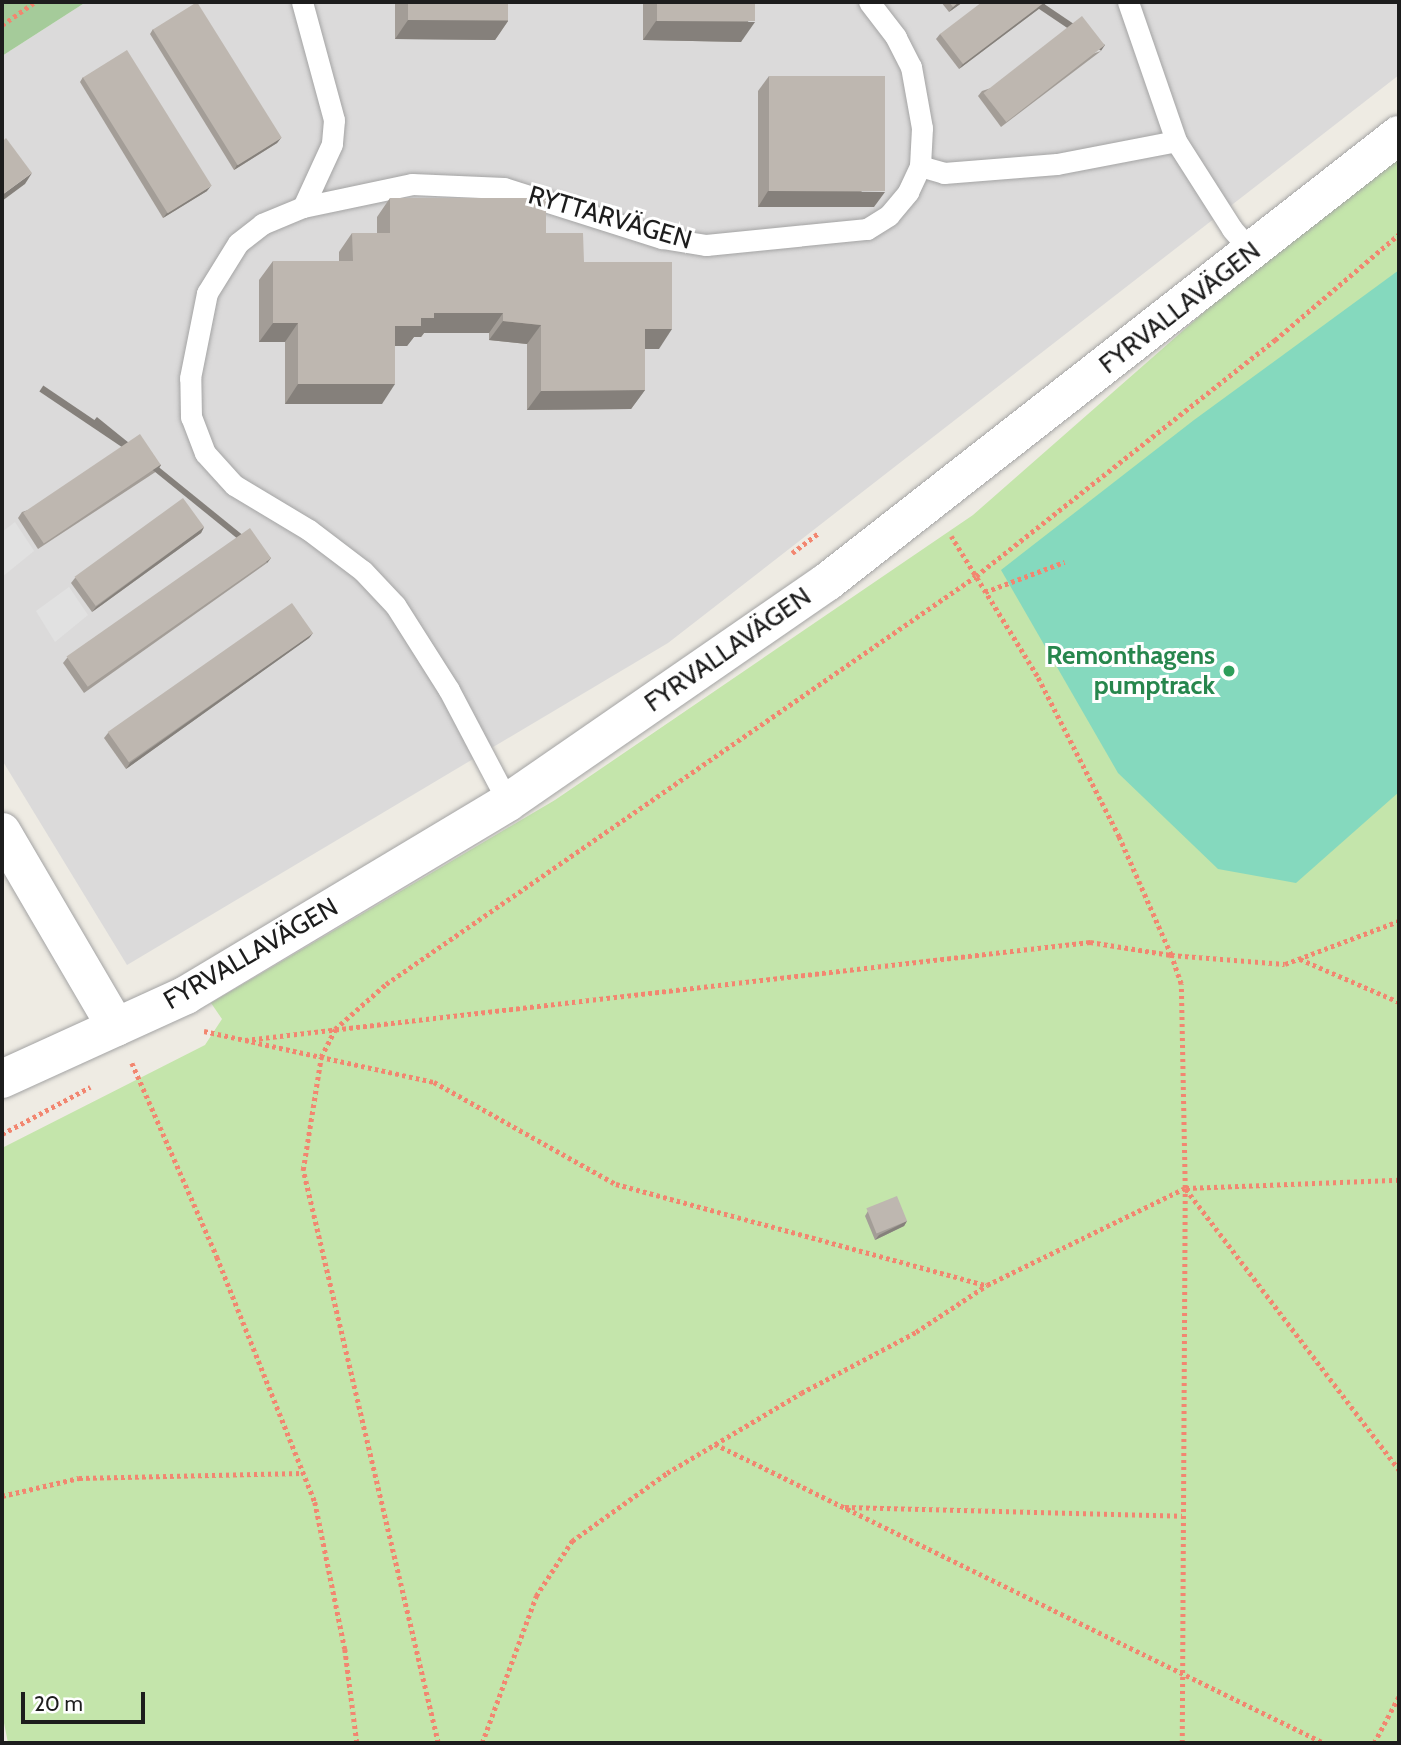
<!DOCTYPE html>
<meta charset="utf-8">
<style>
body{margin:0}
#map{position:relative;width:1401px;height:1745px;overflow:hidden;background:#eeebe3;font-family:Cabin,sans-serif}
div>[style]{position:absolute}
.residential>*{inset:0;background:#dbdada}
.grass>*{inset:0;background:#c4e5ab}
.forest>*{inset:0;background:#a5cb9a}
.pitch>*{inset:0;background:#85d9be}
.parking>*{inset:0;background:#e1e1e1}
.path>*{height:4.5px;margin-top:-2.25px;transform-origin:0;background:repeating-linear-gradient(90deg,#f28670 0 3.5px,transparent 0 7px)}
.roads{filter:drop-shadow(0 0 2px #a4a4a4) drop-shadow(0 0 2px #a4a4a4)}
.lane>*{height:21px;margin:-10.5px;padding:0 10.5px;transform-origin:10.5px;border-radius:10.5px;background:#fff}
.street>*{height:38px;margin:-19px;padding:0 19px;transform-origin:19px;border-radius:19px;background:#fff}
.wall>*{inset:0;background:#a39d97}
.shaded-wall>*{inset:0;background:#85807b;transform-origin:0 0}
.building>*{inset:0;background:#beb7b0;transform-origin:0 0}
.dots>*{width:19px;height:19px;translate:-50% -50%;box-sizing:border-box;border:4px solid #fff;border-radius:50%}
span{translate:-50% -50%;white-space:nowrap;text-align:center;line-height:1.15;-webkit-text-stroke:6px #fff;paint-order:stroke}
.street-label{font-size:26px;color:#1d1d1d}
.leisure-label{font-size:26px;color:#27864d;font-weight:700}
.right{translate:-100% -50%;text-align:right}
.frame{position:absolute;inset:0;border:4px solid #1d1d1d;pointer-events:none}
.scale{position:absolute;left:21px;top:1692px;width:124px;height:32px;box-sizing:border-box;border:4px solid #1d1d1d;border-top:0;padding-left:9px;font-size:21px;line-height:24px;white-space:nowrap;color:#1d1d1d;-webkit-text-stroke:5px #fff;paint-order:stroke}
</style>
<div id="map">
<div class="residential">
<i style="clip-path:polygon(86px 2px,1399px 2px,1399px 75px,668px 643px,127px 965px,2px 760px,2px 56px)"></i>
</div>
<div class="grass">
<i style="clip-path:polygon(1399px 158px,1399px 1743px,8px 1743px,2px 1713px,2px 1148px,205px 1045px,222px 1019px,211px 1003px,555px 800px,973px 515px,1259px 264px)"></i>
</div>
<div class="forest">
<i style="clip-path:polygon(2px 2px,86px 2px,2px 56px)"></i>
</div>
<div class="pitch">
<i style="clip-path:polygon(1399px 270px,1399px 792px,1296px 883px,1218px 869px,1118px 773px,1001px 570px,1194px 420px)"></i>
</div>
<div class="parking">
<i style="clip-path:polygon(15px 522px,34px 551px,2px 577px,2px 532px)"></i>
<i style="clip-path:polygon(69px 587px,88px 615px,55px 642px,36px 611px)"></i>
</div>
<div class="path">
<i style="left:2px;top:25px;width:40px;rotate:-34.9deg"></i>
<i style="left:792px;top:553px;width:34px;rotate:-37deg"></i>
<i style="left:985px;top:592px;width:85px;rotate:-20.8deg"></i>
<i style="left:1300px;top:959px;width:108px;rotate:23.5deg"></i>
<i style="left:204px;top:1031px;width:236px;rotate:12.5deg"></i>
<i style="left:434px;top:1082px;width:209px;rotate:29.3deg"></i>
<i style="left:616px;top:1184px;width:384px;rotate:15.3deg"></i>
<i style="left:245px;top:1040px;width:851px;rotate:-6.62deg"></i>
<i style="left:1090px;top:942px;width:82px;rotate:9.1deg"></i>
<i style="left:1171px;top:955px;width:114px;rotate:4.5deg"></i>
<i style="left:1285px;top:964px;width:122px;rotate:-20.7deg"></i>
<i style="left:132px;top:1063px;width:212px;rotate:66.3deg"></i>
<i style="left:217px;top:1257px;width:264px;rotate:68.2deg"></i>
<i style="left:315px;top:1502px;width:150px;rotate:78.5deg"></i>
<i style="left:345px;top:1649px;width:95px;rotate:82.7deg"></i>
<i style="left:2px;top:1134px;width:100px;rotate:-28.1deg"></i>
<i style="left:1186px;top:1188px;width:213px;rotate:-2.2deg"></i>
<i style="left:1186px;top:1189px;width:353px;rotate:52.8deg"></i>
<i style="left:715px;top:1444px;width:678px;rotate:26.15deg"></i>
<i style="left:2px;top:1496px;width:79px;rotate:-13.2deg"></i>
<i style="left:79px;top:1478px;width:224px;rotate:-1.3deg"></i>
<i style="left:845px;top:1507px;width:337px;rotate:1.5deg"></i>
<i style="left:438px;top:1743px;width:589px;rotate:-103.26deg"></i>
<i style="left:303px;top:1170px;width:114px;rotate:-80.9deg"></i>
<i style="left:321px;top:1057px;width:31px;rotate:-63deg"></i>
<i style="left:335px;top:1029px;width:68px;rotate:-41.4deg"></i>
<i style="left:386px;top:984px;width:717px;rotate:-34.66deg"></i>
<i style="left:976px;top:576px;width:381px;rotate:-38.3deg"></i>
<i style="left:1275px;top:340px;width:163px;rotate:-40.5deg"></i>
<i style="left:482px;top:1743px;width:157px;rotate:-69.8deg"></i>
<i style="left:536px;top:1596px;width:66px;rotate:-56.8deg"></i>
<i style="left:572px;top:1541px;width:117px;rotate:-35.6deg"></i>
<i style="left:667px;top:1473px;width:156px;rotate:-30.8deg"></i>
<i style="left:801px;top:1393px;width:130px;rotate:-27.9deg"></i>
<i style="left:916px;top:1332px;width:85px;rotate:-33.5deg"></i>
<i style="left:987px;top:1285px;width:220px;rotate:-26.1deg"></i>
<i style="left:1185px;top:1188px;width:204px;rotate:-91.1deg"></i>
<i style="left:1181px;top:984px;width:31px;rotate:-109deg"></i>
<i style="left:1171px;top:955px;width:129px;rotate:-113.8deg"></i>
<i style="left:1119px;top:837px;width:181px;rotate:-117deg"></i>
<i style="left:1037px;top:676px;width:164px;rotate:-121.6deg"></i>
<i style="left:1182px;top:1743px;width:555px;rotate:-89.69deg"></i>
<i style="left:1374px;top:1743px;width:53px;rotate:-62deg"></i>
</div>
<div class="roads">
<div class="lane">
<i style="left:302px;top:2px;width:122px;rotate:74.8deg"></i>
<i style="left:334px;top:120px;width:24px;rotate:95deg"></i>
<i style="left:332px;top:144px;width:69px;rotate:114.7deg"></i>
<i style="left:1128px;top:2px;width:147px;rotate:70.9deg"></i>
<i style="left:1176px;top:141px;width:104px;rotate:57.5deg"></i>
<i style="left:1232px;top:229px;width:30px;rotate:49deg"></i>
<i style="left:920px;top:166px;width:25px;rotate:16deg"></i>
<i style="left:944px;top:173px;width:113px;rotate:-4.6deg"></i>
<i style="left:1057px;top:164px;width:121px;rotate:-10.9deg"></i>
<i style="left:508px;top:802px;width:127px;rotate:-117.8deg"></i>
<i style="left:449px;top:690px;width:101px;rotate:-122.4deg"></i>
<i style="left:395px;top:605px;width:47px;rotate:-133.3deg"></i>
<i style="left:363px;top:571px;width:68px;rotate:-142.8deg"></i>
<i style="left:309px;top:530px;width:87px;rotate:-149deg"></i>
<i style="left:234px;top:485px;width:43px;rotate:-132.2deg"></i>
<i style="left:205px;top:453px;width:39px;rotate:-111deg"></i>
<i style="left:191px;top:417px;width:39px;rotate:-91deg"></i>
<i style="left:190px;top:378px;width:87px;rotate:-78.7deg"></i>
<i style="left:207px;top:293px;width:59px;rotate:-58.2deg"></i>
<i style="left:238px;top:243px;width:31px;rotate:-38deg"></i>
<i style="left:262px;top:224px;width:44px;rotate:-22.5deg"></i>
<i style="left:303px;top:207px;width:111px;rotate:-11.9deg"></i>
<i style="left:412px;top:184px;width:92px;rotate:2.5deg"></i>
<i style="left:504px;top:188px;width:166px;rotate:17.6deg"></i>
<i style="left:662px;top:238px;width:45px;rotate:9deg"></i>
<i style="left:706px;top:245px;width:162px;rotate:-5.7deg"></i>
<i style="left:867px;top:229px;width:26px;rotate:-32deg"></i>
<i style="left:889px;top:215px;width:30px;rotate:-50deg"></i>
<i style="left:908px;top:192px;width:29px;rotate:-65deg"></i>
<i style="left:920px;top:166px;width:38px;rotate:-87deg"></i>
<i style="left:922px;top:128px;width:62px;rotate:-100.2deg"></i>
<i style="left:911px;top:67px;width:34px;rotate:-117deg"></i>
<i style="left:896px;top:37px;width:44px;rotate:-127.6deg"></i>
</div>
<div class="street">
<i style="left:2px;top:832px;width:226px;rotate:59.7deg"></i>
<i style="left:2px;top:1079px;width:202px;rotate:-24.5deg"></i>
<i style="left:186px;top:995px;width:375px;rotate:-30.9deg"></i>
<i style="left:508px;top:802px;width:388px;rotate:-34.6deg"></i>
<i style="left:827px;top:582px;width:726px;rotate:-38.01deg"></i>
</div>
</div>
<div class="wall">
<i style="clip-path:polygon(395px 2px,508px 2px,508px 21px,495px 40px,395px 39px)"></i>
<i style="clip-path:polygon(643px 2px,755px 2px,741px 42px,643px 40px)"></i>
<i style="clip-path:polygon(941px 2px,963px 2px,949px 12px)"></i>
<i style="clip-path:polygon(1048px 2px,959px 69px,936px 39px,940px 34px)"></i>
<i style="clip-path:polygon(153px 29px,281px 138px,277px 143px,234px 170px,150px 34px)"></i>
<i style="clip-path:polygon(1101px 51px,1001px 127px,978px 96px,982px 91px)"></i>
<i style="clip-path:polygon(769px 76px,874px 207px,758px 207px,758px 91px)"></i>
<i style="clip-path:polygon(83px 77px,207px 191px,163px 218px,80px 82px)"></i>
<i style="clip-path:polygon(390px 198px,546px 233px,584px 262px,659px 349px,645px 349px,645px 390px,631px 409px,527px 410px,527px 344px,489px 340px,489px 333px,424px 333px,421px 337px,414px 337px,407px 346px,395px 346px,382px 404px,285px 404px,285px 342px,259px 342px,259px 280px,273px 261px,339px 261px,339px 252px,352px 233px,377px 233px,377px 217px)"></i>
<i style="clip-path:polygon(161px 465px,157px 471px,38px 549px,18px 518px,22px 512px)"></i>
<i style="clip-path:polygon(204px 527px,201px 533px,92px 612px,71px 583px,75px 578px)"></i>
<i style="clip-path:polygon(271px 558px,267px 563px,84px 693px,63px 663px,67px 658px)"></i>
<i style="clip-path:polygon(313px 633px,309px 638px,126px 769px,104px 738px,108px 733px)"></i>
<i style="clip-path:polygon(868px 1211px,907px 1221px,904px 1226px,875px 1240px,865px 1216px)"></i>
</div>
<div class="shaded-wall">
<i style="clip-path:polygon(959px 2px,963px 2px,949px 12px,953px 7px)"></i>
<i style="clip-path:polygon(1045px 2px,1048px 2px,959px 69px,963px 64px)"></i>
<i style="clip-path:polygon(408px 20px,508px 21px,495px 40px,395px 39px)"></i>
<i style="clip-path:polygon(656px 21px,755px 22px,741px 42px,643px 40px)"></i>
<i style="left:1105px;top:45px;width:7px;height:126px;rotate:124deg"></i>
<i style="clip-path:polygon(281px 138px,277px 143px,234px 170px,237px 165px)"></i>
<i style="clip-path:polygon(32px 173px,25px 184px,2px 201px,2px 195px)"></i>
<i style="clip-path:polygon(211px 186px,207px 191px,163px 218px,167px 213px)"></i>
<i style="clip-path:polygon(768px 191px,885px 192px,874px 207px,758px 207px)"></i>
<i style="clip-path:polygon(434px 313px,503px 313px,489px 333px,424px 333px,421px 337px,414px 337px,407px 346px,381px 346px,395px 326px)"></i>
<i style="clip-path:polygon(503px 321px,541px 325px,527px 344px,489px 340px)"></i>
<i style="clip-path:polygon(273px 323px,298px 323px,285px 342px,259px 342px)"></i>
<i style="clip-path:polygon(645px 329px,672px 329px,659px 349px,631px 349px)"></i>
<i style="clip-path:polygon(298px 384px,395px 384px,382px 404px,285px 404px)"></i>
<i style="clip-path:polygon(645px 390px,631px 409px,527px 410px,541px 391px)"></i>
<i style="left:161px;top:465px;width:7px;height:142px;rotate:124deg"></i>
<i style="clip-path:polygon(204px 527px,201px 533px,92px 612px,96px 607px)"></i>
<i style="left:271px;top:558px;width:6px;height:224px;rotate:129deg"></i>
<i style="clip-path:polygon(313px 633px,309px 638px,126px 769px,130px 763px)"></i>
<i style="clip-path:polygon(907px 1221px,904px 1226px,875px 1240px,879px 1235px)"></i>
</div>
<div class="building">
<i style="left:197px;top:2px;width:160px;height:52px;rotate:58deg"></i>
<i style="left:408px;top:2px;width:100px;height:18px"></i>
<i style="left:657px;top:2px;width:98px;height:19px"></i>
<i style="clip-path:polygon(949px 2px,959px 2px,953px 7px)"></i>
<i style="clip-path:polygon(982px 2px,1045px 2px,963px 64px,940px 34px)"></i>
<i style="left:1082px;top:16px;width:37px;height:125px;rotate:52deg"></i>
<i style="left:127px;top:50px;width:160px;height:52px;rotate:58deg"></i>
<i style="left:769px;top:76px;width:116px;height:115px"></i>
<i style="clip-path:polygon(6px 138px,32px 173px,2px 195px,2px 142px)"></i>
<i style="clip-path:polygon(390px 198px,546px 198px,546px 233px,583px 233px,584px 262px,672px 262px,672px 329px,645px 329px,645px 390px,541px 391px,541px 325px,503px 321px,503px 313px,434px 313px,434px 318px,421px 318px,421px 326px,395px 326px,395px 384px,298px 384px,298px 323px,273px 323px,273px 261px,353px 261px,352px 233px,390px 233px)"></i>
<i style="left:140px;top:434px;width:37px;height:141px;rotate:56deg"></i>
<i style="left:183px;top:498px;width:36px;height:134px;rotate:54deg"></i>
<i style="left:250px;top:528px;width:37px;height:224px;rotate:55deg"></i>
<i style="left:292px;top:603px;width:37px;height:225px;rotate:55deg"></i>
<i style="left:897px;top:1196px;width:27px;height:33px;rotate:68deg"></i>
</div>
<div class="dots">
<i style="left:1229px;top:671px;background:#2e9e5b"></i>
</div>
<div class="street-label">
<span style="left:610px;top:218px;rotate:16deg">RYTTARVÄGEN</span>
<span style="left:1180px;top:308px;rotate:-38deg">FYRVALLAVÄGEN</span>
<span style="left:728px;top:650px;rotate:-35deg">FYRVALLAVÄGEN</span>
<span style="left:251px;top:954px;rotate:-30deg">FYRVALLAVÄGEN</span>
</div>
<div class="leisure-label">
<span class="right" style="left:1215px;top:671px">Remonthagens<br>pumptrack</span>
</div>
<div class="frame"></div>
<div class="scale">20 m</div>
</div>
